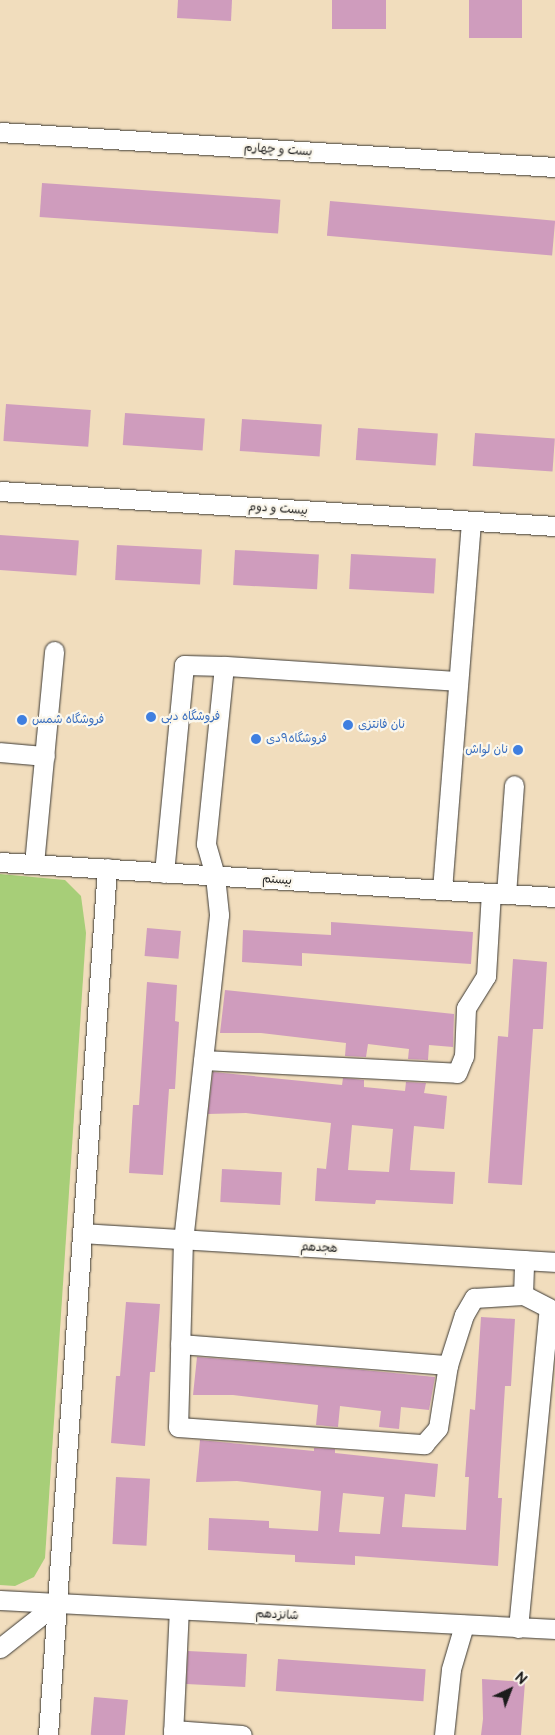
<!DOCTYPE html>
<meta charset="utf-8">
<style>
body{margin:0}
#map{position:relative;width:555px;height:1735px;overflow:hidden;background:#f1ddbd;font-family:"Balsamiq Sans","Playpen Sans Arabic",sans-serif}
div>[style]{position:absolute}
.green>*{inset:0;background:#a7ce78}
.building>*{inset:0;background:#cf9cbd;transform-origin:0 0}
.roads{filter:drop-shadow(0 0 1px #3c3934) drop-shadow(0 0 1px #3c3934)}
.minor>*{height:19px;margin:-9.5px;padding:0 9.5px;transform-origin:9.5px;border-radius:9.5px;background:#fff}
.dots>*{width:14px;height:14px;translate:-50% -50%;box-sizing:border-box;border:2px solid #fbf7ec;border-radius:50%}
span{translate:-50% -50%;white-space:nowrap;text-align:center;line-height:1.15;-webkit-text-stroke:4.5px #fbf7ec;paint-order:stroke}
.street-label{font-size:12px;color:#1c1c1c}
.shop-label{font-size:12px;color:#366cbe}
.left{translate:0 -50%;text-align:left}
.right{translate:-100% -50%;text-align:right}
.north{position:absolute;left:485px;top:1665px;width:50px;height:50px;-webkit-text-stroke:4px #fbf7ec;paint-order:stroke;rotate:43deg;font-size:14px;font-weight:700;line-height:20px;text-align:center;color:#1c1c1c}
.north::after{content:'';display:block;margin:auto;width:18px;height:22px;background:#1c1c1c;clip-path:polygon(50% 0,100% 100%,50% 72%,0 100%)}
</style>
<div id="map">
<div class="green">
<i style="clip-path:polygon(0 874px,65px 880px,81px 896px,86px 933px,45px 1558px,34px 1577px,15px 1586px,0 1585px)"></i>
</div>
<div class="building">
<i style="clip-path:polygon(178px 0,232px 0,231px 21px,177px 18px)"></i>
<i style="left:332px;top:0;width:54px;height:29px"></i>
<i style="left:469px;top:0;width:53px;height:38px"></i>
<i style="left:42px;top:183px;width:239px;height:34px;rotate:4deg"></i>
<i style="left:330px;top:201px;width:226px;height:35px;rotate:5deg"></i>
<i style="left:6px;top:404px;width:85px;height:37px;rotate:4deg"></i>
<i style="left:125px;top:413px;width:80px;height:32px;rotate:4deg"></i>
<i style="left:242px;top:419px;width:80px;height:32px;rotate:4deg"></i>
<i style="left:358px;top:428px;width:80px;height:32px;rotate:4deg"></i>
<i style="left:475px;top:433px;width:80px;height:33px;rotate:4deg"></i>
<i style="left:0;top:535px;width:79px;height:35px;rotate:4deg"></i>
<i style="left:117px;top:545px;width:85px;height:35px;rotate:3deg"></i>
<i style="left:235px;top:550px;width:84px;height:35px;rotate:3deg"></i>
<i style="left:351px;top:554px;width:85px;height:35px;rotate:3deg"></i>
<i style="clip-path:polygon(331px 922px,473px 932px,471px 964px,302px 953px,302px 966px,242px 962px,243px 930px,331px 935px)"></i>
<i style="left:147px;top:928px;width:34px;height:28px;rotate:5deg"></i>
<i style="clip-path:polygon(513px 959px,547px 962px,543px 1029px,533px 1029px,522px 1185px,488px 1183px,498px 1036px,508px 1037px)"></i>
<i style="clip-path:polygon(147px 982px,177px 985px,175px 1021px,179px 1022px,175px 1089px,169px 1089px,163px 1175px,129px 1173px,133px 1105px,139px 1105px)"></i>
<i style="clip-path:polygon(225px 990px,454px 1014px,453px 1047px,429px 1045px,428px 1060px,408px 1059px,409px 1049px,368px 1044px,366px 1057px,345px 1056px,346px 1043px,261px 1033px,220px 1033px)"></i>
<i style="clip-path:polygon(evenodd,213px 1072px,342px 1085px,343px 1078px,364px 1080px,364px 1087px,405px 1091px,406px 1082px,426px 1083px,424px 1093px,447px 1096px,444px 1129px,414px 1126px,410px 1170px,455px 1172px,453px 1204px,376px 1200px,375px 1204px,315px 1201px,317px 1168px,326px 1169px,331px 1123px,246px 1113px,208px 1114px,213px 1072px,352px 1125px,393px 1129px,389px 1172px,348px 1170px,352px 1125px)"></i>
<i style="left:222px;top:1169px;width:60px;height:33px;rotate:3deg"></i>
<i style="clip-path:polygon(126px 1302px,160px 1304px,155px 1372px,150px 1372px,145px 1446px,111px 1443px,116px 1376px,120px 1376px)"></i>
<i style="clip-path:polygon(evenodd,481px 1317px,515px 1319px,511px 1386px,505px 1386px,498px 1498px,502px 1498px,498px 1566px,355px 1556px,355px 1565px,295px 1562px,295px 1555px,208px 1550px,209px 1518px,269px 1521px,269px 1528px,318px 1531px,321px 1491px,237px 1481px,196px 1482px,200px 1440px,314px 1451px,314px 1448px,335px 1449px,335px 1453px,438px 1464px,435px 1497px,405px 1494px,402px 1527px,466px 1530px,469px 1477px,465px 1477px,470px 1409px,475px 1410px,481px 1317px,343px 1493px,384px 1497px,380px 1534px,339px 1532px,343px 1493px)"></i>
<i style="clip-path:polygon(197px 1357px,353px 1369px,435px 1377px,429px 1410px,401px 1407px,399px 1429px,379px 1427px,381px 1411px,340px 1406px,338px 1427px,316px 1425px,318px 1405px,233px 1395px,193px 1395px)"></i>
<i style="left:116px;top:1477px;width:34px;height:67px;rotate:3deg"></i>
<i style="left:188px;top:1651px;width:59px;height:33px;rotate:3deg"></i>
<i style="left:278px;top:1659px;width:148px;height:32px;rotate:4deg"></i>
<i style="clip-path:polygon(482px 1679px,525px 1682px,521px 1735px,481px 1735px,483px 1719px)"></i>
<i style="left:94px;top:1697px;width:34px;height:38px;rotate:5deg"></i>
</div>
<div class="roads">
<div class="minor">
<i style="left:0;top:132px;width:556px;rotate:3.61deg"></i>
<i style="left:0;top:491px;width:556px;rotate:3.61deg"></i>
<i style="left:458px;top:681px;width:234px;rotate:-176.3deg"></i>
<i style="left:224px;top:666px;width:179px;rotate:95.8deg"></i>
<i style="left:206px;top:844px;width:33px;rotate:74deg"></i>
<i style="left:215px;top:876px;width:39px;rotate:84deg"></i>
<i style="left:219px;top:915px;width:326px;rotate:96.3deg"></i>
<i style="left:183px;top:1239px;width:188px;rotate:91.5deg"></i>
<i style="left:178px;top:1427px;width:247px;rotate:4deg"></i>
<i style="left:424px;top:1444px;width:21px;rotate:-49deg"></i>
<i style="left:438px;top:1428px;width:64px;rotate:-81deg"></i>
<i style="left:448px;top:1365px;width:52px;rotate:-72.3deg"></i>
<i style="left:464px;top:1315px;width:20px;rotate:-60deg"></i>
<i style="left:474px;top:1298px;width:49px;rotate:-3.5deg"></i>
<i style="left:523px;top:1295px;width:35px;rotate:-88deg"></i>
<i style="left:0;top:752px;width:45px;rotate:5.1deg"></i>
<i style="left:0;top:862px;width:556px;rotate:3.61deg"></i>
<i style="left:34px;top:864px;width:214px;rotate:-84.6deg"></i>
<i style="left:164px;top:873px;width:209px;rotate:-84.5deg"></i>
<i style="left:184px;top:665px;width:40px;rotate:1.4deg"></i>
<i style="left:442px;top:890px;width:370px;rotate:-85.5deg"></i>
<i style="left:506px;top:894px;width:109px;rotate:-85.8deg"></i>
<i style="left:203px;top:1060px;width:254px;rotate:2.9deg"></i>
<i style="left:457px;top:1073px;width:18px;rotate:-68deg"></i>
<i style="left:464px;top:1056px;width:48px;rotate:-87.6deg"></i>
<i style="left:466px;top:1008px;width:38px;rotate:-58deg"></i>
<i style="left:486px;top:976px;width:83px;rotate:-86.6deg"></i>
<i style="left:82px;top:1233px;width:474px;rotate:3.5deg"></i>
<i style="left:180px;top:1344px;width:269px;rotate:4.5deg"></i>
<i style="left:0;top:1600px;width:556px;rotate:2.99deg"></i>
<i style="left:518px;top:1628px;width:321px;rotate:-84.5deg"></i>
<i style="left:549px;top:1308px;width:29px;rotate:-153deg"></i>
<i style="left:0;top:1648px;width:73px;rotate:-38.3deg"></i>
<i style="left:173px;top:1730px;width:69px;rotate:4.1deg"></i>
<i style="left:48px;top:1735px;width:869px;rotate:-86.11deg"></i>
<i style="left:173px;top:1735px;width:125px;rotate:-87.3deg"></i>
<i style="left:444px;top:1735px;width:66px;rotate:-83.9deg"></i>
<i style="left:451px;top:1669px;width:46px;rotate:-73.5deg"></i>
</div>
</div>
<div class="dots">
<i style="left:151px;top:717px;background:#3f7fe0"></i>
<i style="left:22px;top:720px;background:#3f7fe0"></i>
<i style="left:348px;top:725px;background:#3f7fe0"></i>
<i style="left:256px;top:739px;background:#3f7fe0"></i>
<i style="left:518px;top:750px;background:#3f7fe0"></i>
</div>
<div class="street-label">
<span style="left:278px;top:150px;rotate:4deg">بست و چهارم</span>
<span style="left:278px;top:509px;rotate:4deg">بیست و دوم</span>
<span style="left:277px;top:880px;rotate:4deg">بیستم</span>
<span style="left:319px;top:1248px;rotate:3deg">هجدهم</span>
<span style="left:277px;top:1615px;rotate:3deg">شانزدهم</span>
</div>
<div class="shop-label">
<span class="left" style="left:161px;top:717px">فروشگاه دبی</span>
<span class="left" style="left:32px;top:720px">فروشگاه شمس</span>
<span class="left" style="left:358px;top:725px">نان فانتزی</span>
<span class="left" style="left:266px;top:739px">فروشگاه۹دی</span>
<span class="right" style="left:508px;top:750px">نان لواش</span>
</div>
<div class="north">N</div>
</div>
